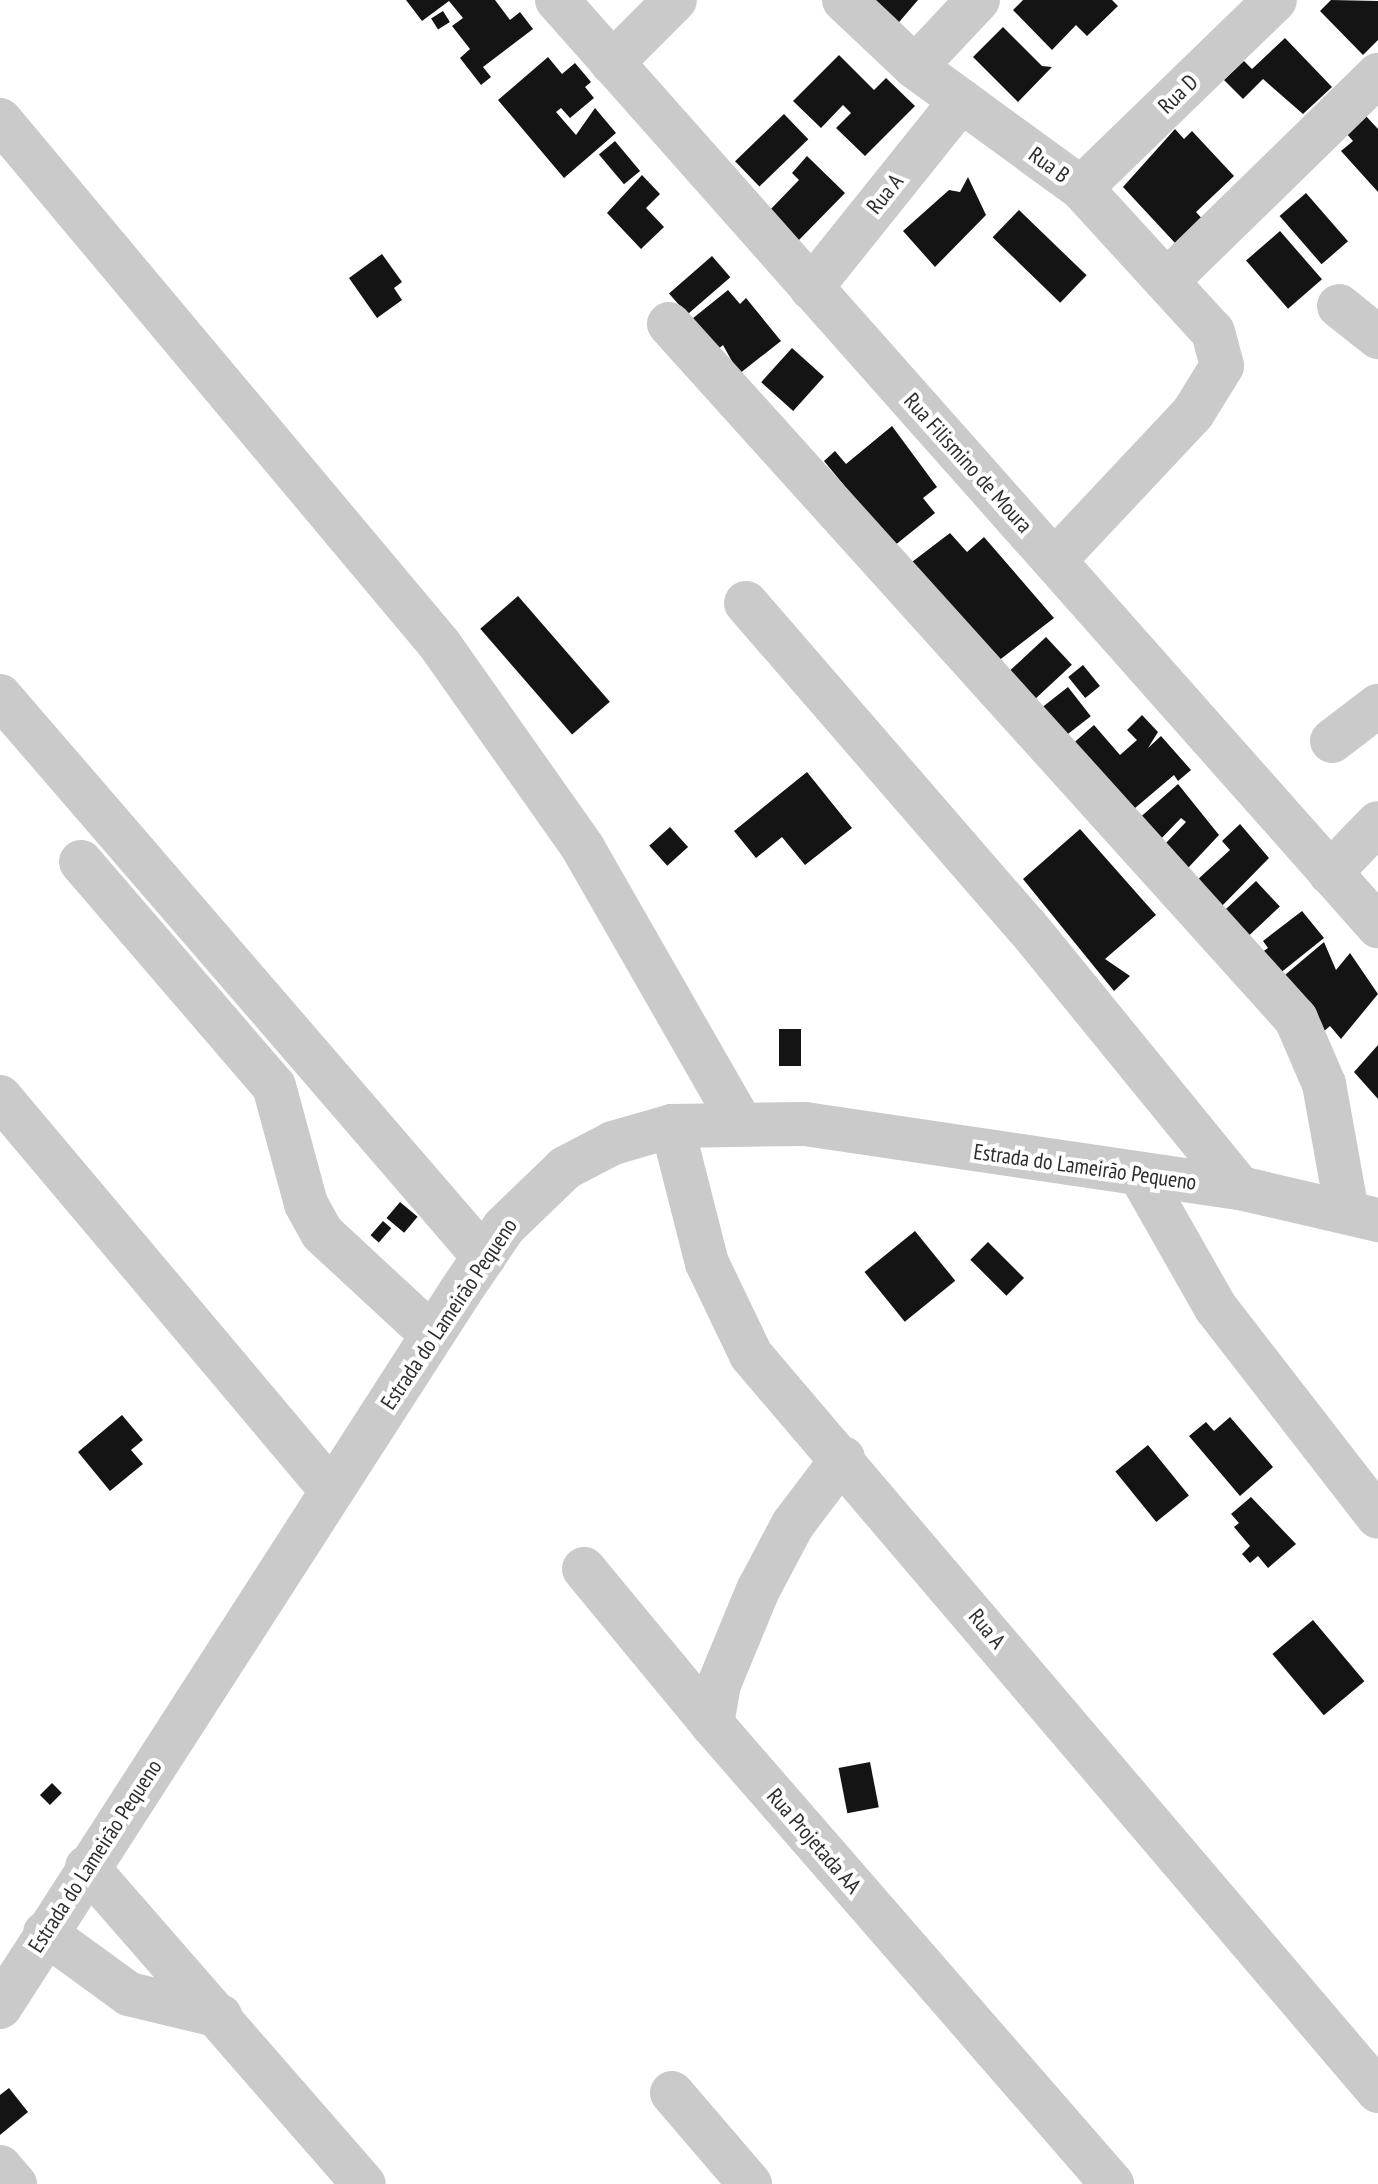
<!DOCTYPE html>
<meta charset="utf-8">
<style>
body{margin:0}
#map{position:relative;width:1378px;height:2184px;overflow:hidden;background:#fff;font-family:"PT Sans Narrow",sans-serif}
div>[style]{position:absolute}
.building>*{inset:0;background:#141414;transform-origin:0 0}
.minor>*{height:44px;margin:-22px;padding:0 22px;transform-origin:22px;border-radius:22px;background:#cacaca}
span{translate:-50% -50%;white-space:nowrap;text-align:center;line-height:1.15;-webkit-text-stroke:8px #fff;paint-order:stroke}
.street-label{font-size:22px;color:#2d2d2d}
</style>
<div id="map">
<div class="building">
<i style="clip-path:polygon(406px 0,495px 0,510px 20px,520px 12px,533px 29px,483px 67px,491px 77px,481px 85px,460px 58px,470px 49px,452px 26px,463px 18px,449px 1px,422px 21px)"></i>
<i style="clip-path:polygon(871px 0,918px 0,894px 28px)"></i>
<i style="clip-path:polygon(1023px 0,1112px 0,1118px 6px,1087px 36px,1076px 25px,1052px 50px,1013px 10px)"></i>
<i style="clip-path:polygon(1331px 0,1378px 1px,1378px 40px,1363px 55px,1320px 11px)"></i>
<i style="left:443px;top:11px;width:13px;height:14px;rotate:58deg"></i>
<i style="clip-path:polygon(1003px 27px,1042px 66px,1052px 67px,1018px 102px,973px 57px)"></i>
<i style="clip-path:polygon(1285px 38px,1332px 87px,1303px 114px,1263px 79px,1243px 99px,1224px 80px,1244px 61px,1252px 69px)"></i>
<i style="clip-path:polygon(839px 55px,874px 90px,886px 78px,915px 106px,865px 156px,836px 128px,851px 113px,843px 105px,821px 128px,793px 101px)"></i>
<i style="clip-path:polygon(548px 57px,562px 74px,575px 63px,591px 82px,585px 87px,594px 98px,570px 118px,561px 108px,556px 112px,576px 135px,595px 108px,616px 133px,564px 178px,498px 100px)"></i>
<i style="left:784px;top:114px;width:35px;height:68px;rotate:46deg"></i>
<i style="clip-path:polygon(1365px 115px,1378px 129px,1378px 192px,1341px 151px,1353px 141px,1346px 133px)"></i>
<i style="clip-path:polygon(1175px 129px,1184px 139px,1192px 131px,1234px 176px,1196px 212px,1215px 233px,1189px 258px,1123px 187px)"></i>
<i style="left:615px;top:141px;width:39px;height:21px;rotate:50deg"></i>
<i style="clip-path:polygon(807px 156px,845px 193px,798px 241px,768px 212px,799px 180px,792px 173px)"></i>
<i style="clip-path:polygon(642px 175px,660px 194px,646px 208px,664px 227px,641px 249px,607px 213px)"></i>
<i style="clip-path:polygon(968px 177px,986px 215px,935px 267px,903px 231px,949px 190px,960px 192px)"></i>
<i style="left:1306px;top:193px;width:64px;height:35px;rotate:49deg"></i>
<i style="left:1019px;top:210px;width:94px;height:38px;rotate:44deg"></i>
<i style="left:1280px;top:231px;width:64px;height:45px;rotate:49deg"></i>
<i style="clip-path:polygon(382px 254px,402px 282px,394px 288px,402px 300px,377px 318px,349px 278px)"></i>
<i style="left:712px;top:256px;width:28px;height:57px;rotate:49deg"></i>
<i style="clip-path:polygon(728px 290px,740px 304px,746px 298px,781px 341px,739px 374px,723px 345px,717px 350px,692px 319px)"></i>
<i style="left:792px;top:348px;width:43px;height:46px;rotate:42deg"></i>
<i style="clip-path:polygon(892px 426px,937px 487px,923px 498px,935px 513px,894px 546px,824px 461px,835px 451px,846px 464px)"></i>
<i style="clip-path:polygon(950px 533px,967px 552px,984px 537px,1054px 618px,993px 665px,912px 562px)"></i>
<i style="left:518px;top:596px;width:140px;height:50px;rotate:49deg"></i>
<i style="left:1046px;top:637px;width:38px;height:54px;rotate:47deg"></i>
<i style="left:1083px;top:665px;width:27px;height:19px;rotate:51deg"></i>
<i style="left:1068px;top:687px;width:37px;height:38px;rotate:52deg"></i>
<i style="clip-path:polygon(1142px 715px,1158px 732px,1148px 748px,1161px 736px,1191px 770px,1178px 781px,1174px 775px,1128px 814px,1069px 747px,1094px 725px,1120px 755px,1137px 740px,1127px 730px)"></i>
<i style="clip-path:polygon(807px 772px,852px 828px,805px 865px,782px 837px,756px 858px,734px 831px)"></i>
<i style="clip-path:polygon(1178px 784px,1219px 835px,1188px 868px,1164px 845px,1186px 822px,1181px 818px,1157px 843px,1136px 821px)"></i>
<i style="clip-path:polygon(1240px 824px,1269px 858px,1217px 911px,1196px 881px,1230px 850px,1222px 841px)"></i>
<i style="left:670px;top:827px;width:27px;height:28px;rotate:48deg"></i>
<i style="clip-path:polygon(1080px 829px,1156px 915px,1105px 959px,1130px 976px,1114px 991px,1023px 879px)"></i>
<i style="left:1256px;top:881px;width:35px;height:51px;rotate:47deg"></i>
<i style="clip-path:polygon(1302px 911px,1324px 938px,1279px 974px,1261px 953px,1268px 948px,1263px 941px)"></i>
<i style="clip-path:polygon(1324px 942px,1336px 970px,1350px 953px,1378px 994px,1341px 1039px,1330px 1026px,1322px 1033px,1279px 980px)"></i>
<i style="left:779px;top:1029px;width:22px;height:37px"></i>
<i style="clip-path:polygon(1378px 1045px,1378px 1099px,1354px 1072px)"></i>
<i style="left:400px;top:1202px;width:23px;height:21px;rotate:40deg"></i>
<i style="left:383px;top:1221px;width:11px;height:19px;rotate:41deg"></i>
<i style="left:915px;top:1231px;width:64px;height:65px;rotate:51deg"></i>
<i style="left:988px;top:1242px;width:51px;height:25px;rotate:45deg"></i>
<i style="clip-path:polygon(122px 1415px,143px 1440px,131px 1450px,143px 1464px,110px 1491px,78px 1452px)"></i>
<i style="clip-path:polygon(1230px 1417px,1273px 1467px,1240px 1496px,1189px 1436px,1206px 1422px,1214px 1431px)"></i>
<i style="left:1148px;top:1445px;width:65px;height:42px;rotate:51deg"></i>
<i style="clip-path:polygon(1251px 1497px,1296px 1544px,1268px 1568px,1258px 1556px,1250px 1563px,1242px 1554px,1250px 1546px,1234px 1527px,1239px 1523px,1231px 1514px)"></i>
<i style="left:1313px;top:1620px;width:80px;height:53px;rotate:50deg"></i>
<i style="left:870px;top:1762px;width:46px;height:32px;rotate:79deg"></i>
<i style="left:52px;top:1783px;width:14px;height:17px;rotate:45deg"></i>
<i style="clip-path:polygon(9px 2088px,28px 2112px,0 2135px,0 2095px)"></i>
</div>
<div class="minor">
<i style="left:557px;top:0;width:1238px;rotate:48.44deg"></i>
<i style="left:844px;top:0;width:98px;rotate:43.3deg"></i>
<i style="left:915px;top:67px;width:205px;rotate:36.1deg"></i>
<i style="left:1081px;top:188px;width:195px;rotate:47.5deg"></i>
<i style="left:1213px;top:332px;width:35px;rotate:75deg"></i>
<i style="left:1222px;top:366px;width:55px;rotate:121.7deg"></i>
<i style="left:1193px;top:413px;width:200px;rotate:133.2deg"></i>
<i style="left:612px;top:63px;width:89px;rotate:-45deg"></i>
<i style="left:915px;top:67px;width:92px;rotate:-46.8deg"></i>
<i style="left:0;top:120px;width:685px;rotate:50.03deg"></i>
<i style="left:440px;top:645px;width:248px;rotate:54.8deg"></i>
<i style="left:583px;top:848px;width:314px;rotate:60.2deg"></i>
<i style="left:1081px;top:188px;width:270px;rotate:-44.1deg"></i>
<i style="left:1170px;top:278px;width:291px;rotate:-44.3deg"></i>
<i style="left:811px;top:288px;width:240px;rotate:-51.3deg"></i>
<i style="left:1339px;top:306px;width:50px;rotate:38.5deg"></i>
<i style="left:669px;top:324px;width:936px;rotate:47.94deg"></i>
<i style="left:1296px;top:1019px;width:71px;rotate:66.7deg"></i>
<i style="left:1324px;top:1084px;width:130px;rotate:79.8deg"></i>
<i style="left:746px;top:603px;width:429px;rotate:49.1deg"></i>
<i style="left:1027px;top:927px;width:337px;rotate:50.8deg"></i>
<i style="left:0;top:696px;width:741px;rotate:49.21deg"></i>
<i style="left:1332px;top:741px;width:58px;rotate:-37.3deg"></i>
<i style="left:81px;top:862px;width:296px;rotate:49.3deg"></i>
<i style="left:274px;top:1086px;width:122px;rotate:74.8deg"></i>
<i style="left:306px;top:1204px;width:33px;rotate:61deg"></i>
<i style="left:322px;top:1233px;width:150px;rotate:42.8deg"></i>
<i style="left:1330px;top:873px;width:69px;rotate:-46.2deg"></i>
<i style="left:0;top:1097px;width:514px;rotate:49.89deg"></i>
<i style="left:672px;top:1126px;width:141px;rotate:75.7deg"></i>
<i style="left:707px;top:1263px;width:102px;rotate:64.4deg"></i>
<i style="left:751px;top:1355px;width:967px;rotate:49.57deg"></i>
<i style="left:1142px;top:1178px;width:150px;rotate:60.4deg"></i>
<i style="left:1216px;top:1308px;width:264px;rotate:52.2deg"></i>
<i style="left:843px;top:1458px;width:83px;rotate:127.1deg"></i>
<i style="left:793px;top:1524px;width:75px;rotate:117.9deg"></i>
<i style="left:758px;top:1590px;width:102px;rotate:112.5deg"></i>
<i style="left:719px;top:1684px;width:41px;rotate:99.9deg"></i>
<i style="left:712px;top:1724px;width:610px;rotate:48.99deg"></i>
<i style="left:584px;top:1569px;width:201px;rotate:50.4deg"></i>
<i style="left:87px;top:1867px;width:421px;rotate:48.9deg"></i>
<i style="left:45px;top:1933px;width:104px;rotate:36deg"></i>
<i style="left:129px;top:1994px;width:94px;rotate:13.6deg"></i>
<i style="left:0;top:2007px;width:850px;rotate:-57.24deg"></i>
<i style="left:460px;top:1292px;width:78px;rotate:-55.9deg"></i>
<i style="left:504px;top:1227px;width:85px;rotate:-44deg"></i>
<i style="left:565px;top:1168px;width:54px;rotate:-27.5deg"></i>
<i style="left:613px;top:1143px;width:61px;rotate:-16.1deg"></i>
<i style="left:672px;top:1126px;width:133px;rotate:-0.9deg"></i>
<i style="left:805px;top:1124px;width:440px;rotate:8.4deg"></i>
<i style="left:1240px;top:1188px;width:142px;rotate:13.1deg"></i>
<i style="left:672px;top:2093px;width:120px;rotate:49.4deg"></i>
<i style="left:0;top:2167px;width:23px;rotate:49deg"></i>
</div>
<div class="street-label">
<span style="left:1178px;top:94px;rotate:-44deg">Rua D</span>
<span style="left:1049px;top:165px;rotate:36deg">Rua B</span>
<span style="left:885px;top:194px;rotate:-51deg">Rua A</span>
<span style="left:968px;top:463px;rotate:48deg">Rua Filismino de Moura</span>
<span style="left:1085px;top:1167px;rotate:8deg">Estrada do Lameirão Pequeno</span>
<span style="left:449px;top:1314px;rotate:-56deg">Estrada do Lameirão Pequeno</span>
<span style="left:987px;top:1629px;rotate:50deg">Rua A</span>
<span style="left:814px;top:1841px;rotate:49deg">Rua Projetada AA</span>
<span style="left:95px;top:1856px;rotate:-57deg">Estrada do Lameirão Pequeno</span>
</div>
</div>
